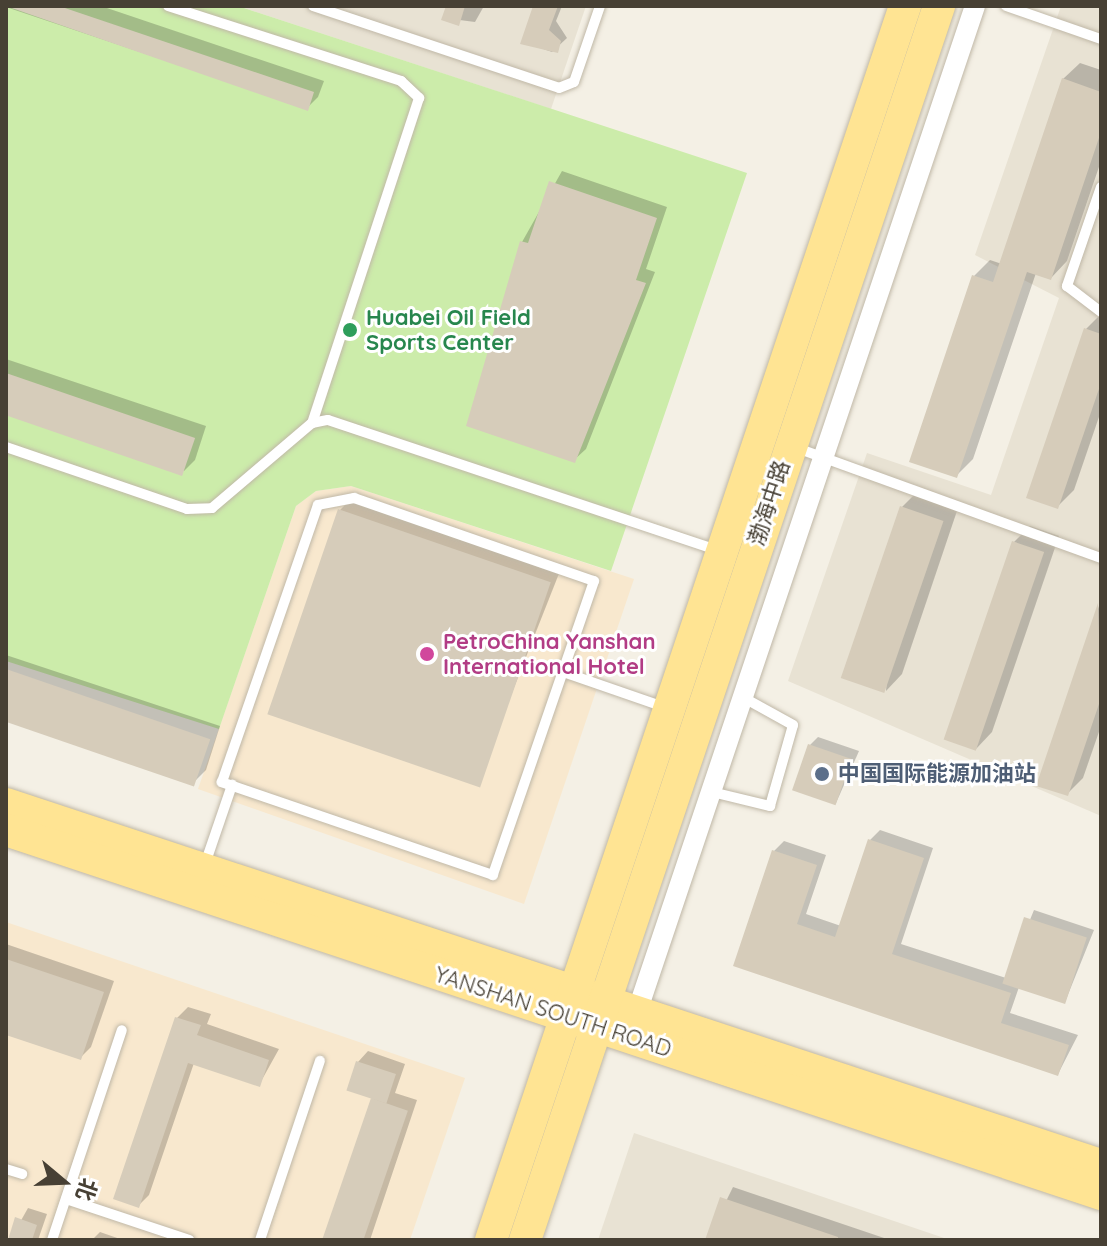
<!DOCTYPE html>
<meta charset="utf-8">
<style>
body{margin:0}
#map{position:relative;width:1107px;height:1246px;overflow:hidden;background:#f4f0e5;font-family:Quicksand,"Noto Sans SC",sans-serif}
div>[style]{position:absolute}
.residential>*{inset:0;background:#e8e2d3}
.commercial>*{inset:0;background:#f8e8ce}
.green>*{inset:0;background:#ccecaa}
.shadow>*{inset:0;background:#0003}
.building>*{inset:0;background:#d6ccba;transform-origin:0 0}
.roads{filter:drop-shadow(0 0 2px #c0b8a7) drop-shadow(0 0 2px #c0b8a7)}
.service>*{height:10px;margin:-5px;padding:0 5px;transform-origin:5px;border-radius:5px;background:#fff}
.minor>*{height:20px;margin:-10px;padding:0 10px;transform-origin:10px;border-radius:10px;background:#fff}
.primary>*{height:32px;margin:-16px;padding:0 16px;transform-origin:16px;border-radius:16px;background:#ffe493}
.dots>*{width:22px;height:22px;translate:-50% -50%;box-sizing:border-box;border:4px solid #fff;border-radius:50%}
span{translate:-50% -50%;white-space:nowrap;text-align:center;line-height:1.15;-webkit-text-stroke:6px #fff;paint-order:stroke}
.leisure-label{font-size:22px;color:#27864d;font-weight:700}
.left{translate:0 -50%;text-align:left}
.street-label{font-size:22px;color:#474034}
.hotel-label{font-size:22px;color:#b23c85;font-weight:700}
.service-label{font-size:22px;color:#4e5e75;font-weight:700}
.frame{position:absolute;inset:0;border:8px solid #474034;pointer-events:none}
.north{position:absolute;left:24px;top:1142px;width:80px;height:80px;-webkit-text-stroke:6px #fff;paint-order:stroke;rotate:109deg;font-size:22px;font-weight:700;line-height:32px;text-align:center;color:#474034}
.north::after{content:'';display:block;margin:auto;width:28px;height:36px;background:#474034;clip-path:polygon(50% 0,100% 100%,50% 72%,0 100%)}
</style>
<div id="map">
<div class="residential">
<i style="clip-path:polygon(238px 6px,586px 6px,551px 109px)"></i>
<i style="clip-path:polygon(1061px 6px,1101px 6px,1101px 816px,788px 681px,867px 453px,991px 495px,1059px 298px,975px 255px)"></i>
<i style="clip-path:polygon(634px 1133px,950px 1240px,598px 1240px)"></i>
</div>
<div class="commercial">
<i style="clip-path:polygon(351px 486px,634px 579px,524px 904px,198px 789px,296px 506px,316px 491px)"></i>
<i style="clip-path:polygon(6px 922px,465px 1078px,410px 1240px,6px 1240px)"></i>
</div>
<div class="green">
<i style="clip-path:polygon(6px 6px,238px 6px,747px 173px,611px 571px,351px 486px,316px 491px,296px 506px,219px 729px,6px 661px)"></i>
</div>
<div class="shadow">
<i style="clip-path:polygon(101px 6px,324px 81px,318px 97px,307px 108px,6px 7px)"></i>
<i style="clip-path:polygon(448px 6px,484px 6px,475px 22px,444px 18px)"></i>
<i style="clip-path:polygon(535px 6px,562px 6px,556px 21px,567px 38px,552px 52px,523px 42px)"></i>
<i style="clip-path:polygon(1080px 63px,1101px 70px,1101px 161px,1067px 261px,1051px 278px,1036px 273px,973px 459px,956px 476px,974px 276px,990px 260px,1002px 264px,1063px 79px)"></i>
<i style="clip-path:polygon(562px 171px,667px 207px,646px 269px,655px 272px,586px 449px,574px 460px,522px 242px)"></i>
<i style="clip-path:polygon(1101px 314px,1101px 411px,1074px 490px,1058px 506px,1086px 329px)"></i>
<i style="clip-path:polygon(6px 359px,206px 426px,195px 460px,184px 471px,6px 411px)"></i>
<i style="clip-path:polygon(918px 491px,959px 505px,902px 674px,886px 691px,902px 507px)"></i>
<i style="clip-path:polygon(351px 499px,560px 571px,481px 771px,470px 782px,340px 510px)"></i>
<i style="clip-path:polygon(1030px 526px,1059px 536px,992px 732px,976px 749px,1014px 542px)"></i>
<i style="clip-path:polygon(1101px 600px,1101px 726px,1083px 778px,1067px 794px,1039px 784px)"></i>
<i style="clip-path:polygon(6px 655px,220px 726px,206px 770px,195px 781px,6px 717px)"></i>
<i style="clip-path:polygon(818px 737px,859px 751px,836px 803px,810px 745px)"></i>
<i style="clip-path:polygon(880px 830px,933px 848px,901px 944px,1006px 978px,1034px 910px,1094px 930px,1065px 1002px,1019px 987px,1010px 1013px,1078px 1035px,1058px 1074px,736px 964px,774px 851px,784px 841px,826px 855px,806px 914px,841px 926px,870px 840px)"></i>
<i style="clip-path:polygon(6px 944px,114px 981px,91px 1047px,80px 1058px,6px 1033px)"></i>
<i style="clip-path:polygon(188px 1007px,211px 1014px,207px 1024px,279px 1049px,259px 1085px,194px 1063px,149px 1195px,138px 1206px,177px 1018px)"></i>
<i style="clip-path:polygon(368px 1051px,405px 1064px,395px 1093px,417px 1100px,370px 1240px,325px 1240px,373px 1099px,358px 1062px)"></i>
<i style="clip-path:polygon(733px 1187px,890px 1240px,707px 1240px)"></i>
<i style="clip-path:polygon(28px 1208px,47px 1214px,38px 1240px,10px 1240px)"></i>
<i style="clip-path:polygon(100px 1232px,123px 1240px,92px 1240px)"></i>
</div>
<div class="building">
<i style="clip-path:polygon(6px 6px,59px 6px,314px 92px,308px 111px)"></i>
<i style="clip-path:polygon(446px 6px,465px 6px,459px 26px,441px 20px)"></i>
<i style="clip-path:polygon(533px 6px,558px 6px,549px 30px,561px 41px,558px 53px,520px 44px)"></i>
<i style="clip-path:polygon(1062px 78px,1101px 92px,1101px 132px,1051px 280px,1027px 272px,957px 478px,909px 462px,972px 275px,993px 282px)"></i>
<i style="clip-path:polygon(549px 181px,657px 218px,636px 280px,646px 283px,575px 463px,466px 426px,520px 241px,528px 243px)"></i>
<i style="clip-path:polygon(1084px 328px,1101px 334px,1101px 383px,1058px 509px,1026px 498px)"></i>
<i style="left:6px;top:373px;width:200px;height:40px;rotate:19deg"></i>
<i style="left:900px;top:506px;width:46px;height:182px;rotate:19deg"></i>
<i style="left:338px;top:509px;width:225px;height:217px;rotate:19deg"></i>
<i style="left:1012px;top:541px;width:34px;height:210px;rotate:19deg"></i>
<i style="clip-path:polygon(1098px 603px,1101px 698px,1068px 796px,1036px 786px)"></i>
<i style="left:6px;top:669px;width:216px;height:50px;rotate:19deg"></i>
<i style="left:808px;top:744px;width:46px;height:49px;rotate:19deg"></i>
<i style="clip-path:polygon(868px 839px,924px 858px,892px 954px,1011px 993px,1001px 1023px,1069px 1045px,1058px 1076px,733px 966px,772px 850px,817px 865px,797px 924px,835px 937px)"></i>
<i style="left:1024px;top:917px;width:66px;height:70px;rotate:18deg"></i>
<i style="clip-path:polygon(6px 959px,104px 992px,81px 1060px,6px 1035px)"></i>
<i style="clip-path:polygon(175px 1017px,201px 1025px,197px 1035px,269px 1060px,260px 1087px,188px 1063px,139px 1208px,113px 1199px)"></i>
<i style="left:356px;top:1061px;width:42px;height:31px;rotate:18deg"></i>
<i style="left:371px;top:1098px;width:39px;height:150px;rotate:19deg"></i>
<i style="clip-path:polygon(720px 1197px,838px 1237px,838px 1240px,705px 1240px)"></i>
<i style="clip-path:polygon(15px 1217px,37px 1225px,32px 1240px,8px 1240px)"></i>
</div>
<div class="roads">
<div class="service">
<i style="left:168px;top:6px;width:245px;rotate:17.8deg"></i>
<i style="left:401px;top:81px;width:25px;rotate:43deg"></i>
<i style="left:419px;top:98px;width:342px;rotate:108.2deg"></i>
<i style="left:313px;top:6px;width:259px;rotate:18.4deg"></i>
<i style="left:559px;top:88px;width:16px;rotate:-22deg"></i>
<i style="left:574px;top:82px;width:80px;rotate:-71.1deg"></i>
<i style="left:1006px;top:6px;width:101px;rotate:19.2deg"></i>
<i style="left:1101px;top:187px;width:105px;rotate:109deg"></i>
<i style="left:1067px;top:286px;width:43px;rotate:37.4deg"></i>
<i style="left:6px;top:447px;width:191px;rotate:18.9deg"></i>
<i style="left:187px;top:509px;width:25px;rotate:-2deg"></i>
<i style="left:212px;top:508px;width:131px;rotate:-40.4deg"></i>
<i style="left:312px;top:423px;width:16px;rotate:-11deg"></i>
<i style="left:328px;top:420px;width:410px;rotate:18.5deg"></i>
<i style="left:794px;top:447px;width:326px;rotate:19.9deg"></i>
<i style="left:354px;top:498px;width:254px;rotate:19.1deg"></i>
<i style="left:594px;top:581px;width:311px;rotate:109deg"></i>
<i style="left:493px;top:875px;width:287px;rotate:-161.1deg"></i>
<i style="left:222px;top:782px;width:293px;rotate:-70.9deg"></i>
<i style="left:318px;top:505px;width:37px;rotate:-11deg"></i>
<i style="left:563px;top:672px;width:110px;rotate:19.1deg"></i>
<i style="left:712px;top:792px;width:60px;rotate:13.6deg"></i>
<i style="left:770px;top:806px;width:84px;rotate:-74.1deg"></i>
<i style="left:793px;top:725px;width:56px;rotate:-151.1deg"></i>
<i style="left:204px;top:867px;width:87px;rotate:-71.1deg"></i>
<i style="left:6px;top:1169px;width:17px;rotate:17deg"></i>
<i style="left:66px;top:1199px;width:130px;rotate:18.4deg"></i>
<i style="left:52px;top:1240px;width:221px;rotate:-71.6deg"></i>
<i style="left:260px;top:1240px;width:189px;rotate:-71.5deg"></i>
</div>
<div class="minor">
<i style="left:637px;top:1012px;width:1061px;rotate:-71.43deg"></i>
</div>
<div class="primary">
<i style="left:6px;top:804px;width:1153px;rotate:18.25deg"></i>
<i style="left:6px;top:830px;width:1154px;rotate:18.39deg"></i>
<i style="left:491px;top:1240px;width:1302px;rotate:-71.45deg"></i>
<i style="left:525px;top:1240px;width:1302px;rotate:-71.45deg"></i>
</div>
</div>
<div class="dots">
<i style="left:350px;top:330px;background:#2e9e5b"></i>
<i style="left:427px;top:654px;background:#d1479c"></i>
<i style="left:822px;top:774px;background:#5c6f8a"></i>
</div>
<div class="leisure-label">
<span class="left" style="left:366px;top:330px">Huabei Oil Field<br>Sports Center</span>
</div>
<div class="street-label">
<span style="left:769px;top:503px;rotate:-72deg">渤海中路</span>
<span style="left:553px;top:1012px;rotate:18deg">YANSHAN SOUTH ROAD</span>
</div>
<div class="hotel-label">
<span class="left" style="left:443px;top:654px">PetroChina Yanshan<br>International Hotel</span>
</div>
<div class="service-label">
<span class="left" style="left:838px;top:774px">中国国际能源加油站</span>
</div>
<div class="frame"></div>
<div class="north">北</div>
</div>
